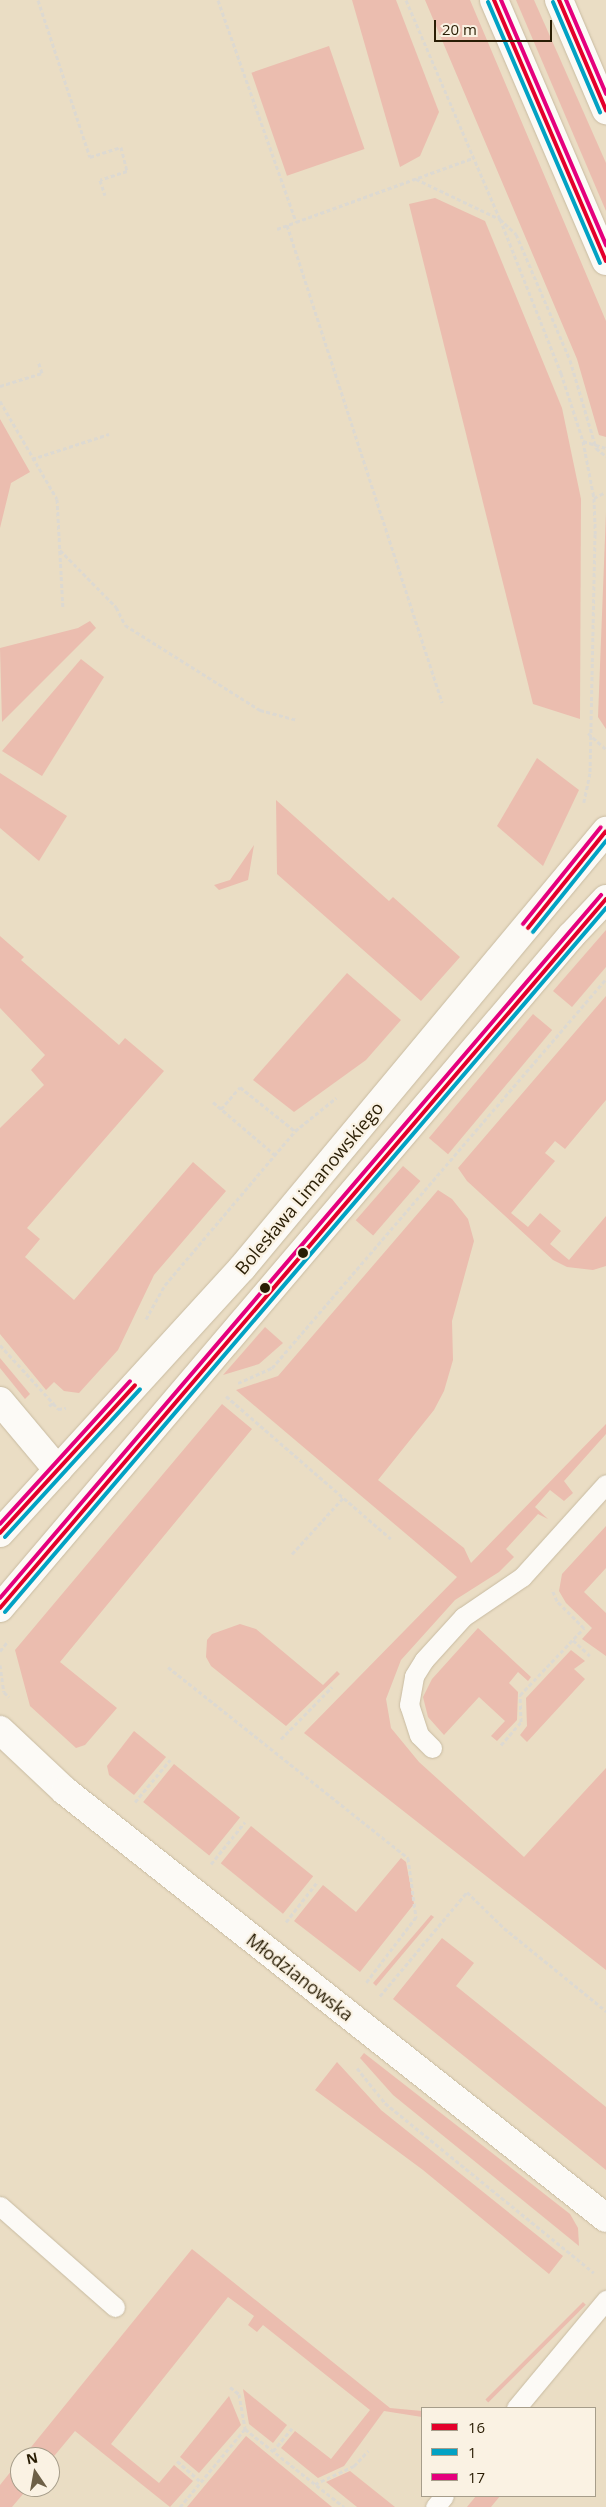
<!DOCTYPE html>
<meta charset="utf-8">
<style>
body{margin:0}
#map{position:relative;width:606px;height:2507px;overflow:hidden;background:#eaddc4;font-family:"Open Sans",sans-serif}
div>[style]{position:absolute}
.green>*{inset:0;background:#ebbdaf;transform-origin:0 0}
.path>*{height:3px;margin-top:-1.5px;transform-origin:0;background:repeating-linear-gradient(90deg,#ddd9d1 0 4px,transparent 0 6.5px)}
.roads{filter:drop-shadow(0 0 1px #c8bba1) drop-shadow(0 0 1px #c8bba1)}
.service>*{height:19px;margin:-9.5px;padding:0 9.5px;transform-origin:9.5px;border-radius:9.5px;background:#fcfaf6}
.minor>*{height:28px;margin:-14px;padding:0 14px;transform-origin:14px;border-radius:14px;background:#fcfaf6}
.tertiary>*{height:28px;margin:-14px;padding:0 14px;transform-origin:14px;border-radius:14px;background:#fcfaf6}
.secondary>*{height:28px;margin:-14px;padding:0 14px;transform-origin:14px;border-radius:14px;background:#fcfaf6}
.bus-1>*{height:4px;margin:-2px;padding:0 2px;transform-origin:2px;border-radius:2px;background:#e4002b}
.bus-2>*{height:4px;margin:-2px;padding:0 2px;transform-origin:2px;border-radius:2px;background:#02a2c4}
.bus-3>*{height:4px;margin:-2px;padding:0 2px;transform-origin:2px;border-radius:2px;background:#e5007d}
.dots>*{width:14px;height:14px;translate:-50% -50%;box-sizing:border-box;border:2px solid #faf2e3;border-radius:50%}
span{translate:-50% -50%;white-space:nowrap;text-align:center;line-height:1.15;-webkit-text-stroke:4.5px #faf2e3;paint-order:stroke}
.street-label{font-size:18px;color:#291d04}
.legend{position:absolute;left:421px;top:2407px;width:175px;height:90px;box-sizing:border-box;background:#faf2e3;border:1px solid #a69d8a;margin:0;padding:6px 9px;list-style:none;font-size:15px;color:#291d04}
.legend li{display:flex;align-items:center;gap:10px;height:25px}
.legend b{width:25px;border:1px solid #a69d8a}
.north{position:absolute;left:10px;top:2447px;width:50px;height:50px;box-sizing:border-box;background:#faf2e3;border:1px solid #a69d8a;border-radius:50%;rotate:348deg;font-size:14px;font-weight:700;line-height:20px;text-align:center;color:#291d04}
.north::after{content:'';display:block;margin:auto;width:18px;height:22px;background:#6d6047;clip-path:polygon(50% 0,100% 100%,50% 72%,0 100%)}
.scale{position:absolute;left:434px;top:20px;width:118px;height:22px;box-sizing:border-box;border:2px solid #291d04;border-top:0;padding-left:6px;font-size:15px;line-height:18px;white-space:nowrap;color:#291d04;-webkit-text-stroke:4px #faf2e3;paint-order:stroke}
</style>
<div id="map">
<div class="green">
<i style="clip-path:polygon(352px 0,396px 0,439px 112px,420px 156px,400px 167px)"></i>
<i style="clip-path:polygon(425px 0,470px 0,606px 321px,606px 437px,599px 435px,577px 359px)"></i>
<i style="clip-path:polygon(516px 0,534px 0,606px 163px,606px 211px)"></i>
<i style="left:329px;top:46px;width:109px;height:82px;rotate:71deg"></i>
<i style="clip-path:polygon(435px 198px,485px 221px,562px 408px,581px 499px,580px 719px,533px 704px,409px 204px)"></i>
<i style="clip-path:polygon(0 419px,30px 472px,11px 483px,0 528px)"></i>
<i style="clip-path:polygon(606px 512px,606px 729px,598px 717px)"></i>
<i style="clip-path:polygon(90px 621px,96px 628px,2px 722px,0 648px,78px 628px)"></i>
<i style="clip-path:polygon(81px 659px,104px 677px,42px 776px,2px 751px)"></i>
<i style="clip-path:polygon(537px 758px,579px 790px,543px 866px,497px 826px)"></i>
<i style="clip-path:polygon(0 773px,67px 816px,39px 861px,0 828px)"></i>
<i style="clip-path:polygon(276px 800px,389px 901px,393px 897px,460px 957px,421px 1001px,277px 874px)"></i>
<i style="clip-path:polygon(254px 845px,248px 880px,219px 890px,214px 885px,230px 880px)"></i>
<i style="clip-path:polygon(606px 930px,606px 967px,572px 1007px,553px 991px)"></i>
<i style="clip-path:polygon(0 936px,24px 957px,21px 960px,119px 1045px,125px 1038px,164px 1071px,27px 1228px,40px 1239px,25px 1257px,74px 1300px,193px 1162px,226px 1191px,154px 1275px,118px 1350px,79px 1393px,64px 1391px,54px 1382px,46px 1390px,0 1334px,0 1128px,44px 1085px,31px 1070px,45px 1055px,0 1008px)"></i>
<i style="clip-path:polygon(347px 973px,401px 1020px,366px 1060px,294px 1112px,253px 1080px)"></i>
<i style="clip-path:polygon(606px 996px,606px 1100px,565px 1149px,555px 1141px,545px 1153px,555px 1161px,511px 1213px,528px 1227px,540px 1213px,561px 1231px,550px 1244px,569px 1260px,606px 1216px,606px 1266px,593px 1270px,567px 1267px,553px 1260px,467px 1181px,458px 1168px)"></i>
<i style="left:533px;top:1014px;width:25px;height:162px;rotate:40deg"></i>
<i style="left:403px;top:1166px;width:23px;height:72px;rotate:41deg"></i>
<i style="clip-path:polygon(438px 1190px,452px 1199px,468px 1219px,474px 1241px,452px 1321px,453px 1360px,444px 1391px,434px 1410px,378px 1480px,464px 1548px,471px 1563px,606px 1424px,606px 1434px,564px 1481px,573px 1493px,564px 1501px,550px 1490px,535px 1507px,548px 1519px,538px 1514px,506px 1549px,514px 1557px,499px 1572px,455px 1600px,401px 1660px,386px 1699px,391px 1728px,419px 1762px,524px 1857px,606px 1768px,606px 1970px,304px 1733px,457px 1577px,236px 1390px,278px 1376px)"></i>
<i style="clip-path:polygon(265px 1327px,283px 1343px,259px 1364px,223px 1375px)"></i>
<i style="clip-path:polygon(0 1358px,30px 1394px,25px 1399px,0 1368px)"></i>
<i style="clip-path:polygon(222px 1404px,252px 1429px,60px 1662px,117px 1708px,85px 1745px,76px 1748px,30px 1706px,15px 1650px)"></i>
<i style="clip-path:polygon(606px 1526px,606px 1568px,584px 1592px,606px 1613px,606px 1656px,582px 1639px,592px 1628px,566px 1603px,559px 1591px,562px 1574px)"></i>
<i style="clip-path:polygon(240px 1624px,256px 1629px,323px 1685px,337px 1671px,340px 1674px,286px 1726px,211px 1666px,206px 1657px,207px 1640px,212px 1634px)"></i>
<i style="clip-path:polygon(478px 1628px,531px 1677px,528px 1681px,518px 1672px,509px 1683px,518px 1692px,517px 1720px,497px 1741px,491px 1736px,505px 1721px,479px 1697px,444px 1735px,428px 1717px,423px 1697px,432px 1679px)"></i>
<i style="clip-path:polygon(571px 1650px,585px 1661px,574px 1669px,585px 1679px,527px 1742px,520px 1735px,527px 1726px,526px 1698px)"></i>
<i style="clip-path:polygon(134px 1731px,166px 1757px,134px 1795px,109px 1775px,107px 1766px)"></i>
<i style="left:174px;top:1764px;width:85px;height:49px;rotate:39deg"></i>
<i style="left:251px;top:1826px;width:80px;height:48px;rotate:39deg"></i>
<i style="clip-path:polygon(401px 1858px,406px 1862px,414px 1904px,360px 1972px,294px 1921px,323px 1885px,356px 1912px)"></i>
<i style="clip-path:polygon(431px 1915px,434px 1917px,376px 1986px,373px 1983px)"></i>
<i style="clip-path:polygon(442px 1938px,474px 1963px,456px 1986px,606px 2107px,606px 2170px,393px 1999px)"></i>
<i style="clip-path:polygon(364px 2053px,570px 2214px,578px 2228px,579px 2246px,393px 2095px,360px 2058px)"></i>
<i style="clip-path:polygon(337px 2062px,381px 2110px,563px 2256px,549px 2274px,423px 2170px,315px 2090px)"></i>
<i style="clip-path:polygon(192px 2249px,390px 2408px,422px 2411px,422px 2417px,384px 2411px,344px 2466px,318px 2478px,281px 2448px,295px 2431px,331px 2459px,370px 2410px,263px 2325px,257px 2332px,248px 2325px,254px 2316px,228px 2297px,111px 2444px,159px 2483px,174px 2465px,193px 2481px,170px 2507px,75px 2431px,50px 2461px,50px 2457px,23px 2457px)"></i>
<i style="left:583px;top:2302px;width:4px;height:138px;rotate:45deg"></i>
<i style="clip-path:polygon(243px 2389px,287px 2425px,273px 2443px,249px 2424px)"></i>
<i style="clip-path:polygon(229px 2396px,241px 2425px,199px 2473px,180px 2457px)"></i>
<i style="clip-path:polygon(246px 2436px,252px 2441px,332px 2507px,187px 2507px)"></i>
<i style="clip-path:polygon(20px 2460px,20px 2487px,29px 2487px,12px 2507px,0 2507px,0 2485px)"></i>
<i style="clip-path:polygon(350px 2471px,395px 2507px,357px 2507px,326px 2482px)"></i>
<i style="clip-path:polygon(476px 2496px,500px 2496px,491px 2507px,467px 2507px)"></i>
</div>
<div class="path">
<i style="left:38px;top:0;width:165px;rotate:71.7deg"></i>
<i style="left:90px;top:157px;width:33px;rotate:-18deg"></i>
<i style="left:121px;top:147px;width:25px;rotate:76deg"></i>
<i style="left:127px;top:171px;width:28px;rotate:162deg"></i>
<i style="left:100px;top:180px;width:16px;rotate:72deg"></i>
<i style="left:218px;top:0;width:235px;rotate:70.6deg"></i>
<i style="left:296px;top:222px;width:188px;rotate:-19.9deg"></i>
<i style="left:406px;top:0;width:238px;rotate:66.8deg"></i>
<i style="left:500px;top:219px;width:166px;rotate:68.4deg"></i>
<i style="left:561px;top:373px;width:71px;rotate:72.1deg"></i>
<i style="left:583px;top:441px;width:58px;rotate:79.1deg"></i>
<i style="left:594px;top:498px;width:36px;rotate:88deg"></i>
<i style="left:595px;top:534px;width:239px;rotate:91.2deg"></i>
<i style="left:590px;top:773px;width:30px;rotate:102deg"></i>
<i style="left:416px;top:179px;width:93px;rotate:25.5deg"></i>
<i style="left:500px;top:219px;width:22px;rotate:43deg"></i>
<i style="left:516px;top:234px;width:137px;rotate:66.8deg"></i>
<i style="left:570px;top:360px;width:92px;rotate:73.5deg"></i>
<i style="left:596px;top:448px;width:13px;rotate:39deg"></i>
<i style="left:287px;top:225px;width:502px;rotate:72deg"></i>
<i style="left:277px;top:229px;width:20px;rotate:-20deg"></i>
<i style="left:0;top:386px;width:44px;rotate:-17.2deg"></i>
<i style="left:42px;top:373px;width:13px;rotate:-108deg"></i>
<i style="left:0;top:401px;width:113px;rotate:59.8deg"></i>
<i style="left:57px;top:499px;width:110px;rotate:86.9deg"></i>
<i style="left:583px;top:441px;width:24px;rotate:17deg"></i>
<i style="left:32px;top:459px;width:81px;rotate:-18deg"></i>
<i style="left:594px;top:498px;width:13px;rotate:-27deg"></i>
<i style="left:60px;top:550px;width:80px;rotate:45.5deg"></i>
<i style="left:116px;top:607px;width:20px;rotate:63deg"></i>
<i style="left:125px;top:625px;width:160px;rotate:32.2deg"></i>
<i style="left:260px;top:710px;width:38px;rotate:15deg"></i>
<i style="left:588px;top:733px;width:24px;rotate:42deg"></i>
<i style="left:213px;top:1102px;width:82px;rotate:40.5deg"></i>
<i style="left:221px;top:1109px;width:29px;rotate:-49deg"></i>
<i style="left:240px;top:1087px;width:70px;rotate:38.7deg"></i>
<i style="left:146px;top:1319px;width:39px;rotate:-61deg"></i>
<i style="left:165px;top:1285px;width:202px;rotate:-49.8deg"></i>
<i style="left:295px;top:1131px;width:53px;rotate:-38.8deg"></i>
<i style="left:0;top:1345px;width:79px;rotate:47.6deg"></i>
<i style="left:238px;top:1383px;width:37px;rotate:-24deg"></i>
<i style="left:272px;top:1368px;width:513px;rotate:-49.35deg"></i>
<i style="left:226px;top:1396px;width:218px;rotate:40.9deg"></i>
<i style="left:49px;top:1406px;width:5px;rotate:-37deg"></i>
<i style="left:53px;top:1403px;width:8px;rotate:50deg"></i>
<i style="left:58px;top:1409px;width:8px;rotate:-7deg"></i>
<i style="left:292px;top:1554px;width:76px;rotate:-47.7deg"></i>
<i style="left:573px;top:1640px;width:23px;rotate:43deg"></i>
<i style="left:0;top:1651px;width:13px;rotate:-51deg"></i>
<i style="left:0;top:1665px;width:27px;rotate:82deg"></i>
<i style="left:4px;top:1692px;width:7px;rotate:45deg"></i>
<i style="left:168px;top:1667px;width:307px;rotate:38.5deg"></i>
<i style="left:408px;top:1858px;width:60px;rotate:82.3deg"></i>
<i style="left:416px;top:1917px;width:84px;rotate:127.3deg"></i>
<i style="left:281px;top:1739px;width:73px;rotate:-45.6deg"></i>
<i style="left:501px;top:1745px;width:30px;rotate:-49deg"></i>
<i style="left:521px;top:1722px;width:27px;rotate:-92deg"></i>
<i style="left:520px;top:1695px;width:93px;rotate:-46.3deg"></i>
<i style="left:584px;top:1628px;width:38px;rotate:-135deg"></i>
<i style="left:557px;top:1601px;width:13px;rotate:-113deg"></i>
<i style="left:135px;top:1802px;width:55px;rotate:-50.2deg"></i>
<i style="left:211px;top:1864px;width:54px;rotate:-51deg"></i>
<i style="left:286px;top:1922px;width:52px;rotate:-52deg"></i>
<i style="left:380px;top:1996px;width:136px;rotate:-50.1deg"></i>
<i style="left:467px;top:1892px;width:52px;rotate:44.2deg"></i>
<i style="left:504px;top:1928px;width:132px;rotate:39.1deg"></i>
<i style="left:357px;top:2068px;width:45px;rotate:51.3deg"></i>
<i style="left:385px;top:2103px;width:269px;rotate:39.1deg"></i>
<i style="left:230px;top:2387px;width:11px;rotate:38deg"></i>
<i style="left:239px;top:2394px;width:36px;rotate:80deg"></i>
<i style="left:273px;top:2451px;width:30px;rotate:-50deg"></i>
<i style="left:177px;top:2461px;width:32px;rotate:41deg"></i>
<i style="left:315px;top:2484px;width:43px;rotate:-24.8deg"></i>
<i style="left:354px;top:2466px;width:21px;rotate:-47deg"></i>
<i style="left:180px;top:2507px;width:102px;rotate:-50.2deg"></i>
<i style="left:245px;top:2429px;width:126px;rotate:38.2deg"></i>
</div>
<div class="roads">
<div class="service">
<i style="left:432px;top:1748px;width:18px;rotate:-135deg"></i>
<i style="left:419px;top:1735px;width:32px;rotate:-108deg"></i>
<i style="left:409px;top:1705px;width:29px;rotate:-80deg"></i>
<i style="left:414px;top:1676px;width:19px;rotate:-58deg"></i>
<i style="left:424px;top:1660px;width:58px;rotate:-47.8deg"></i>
<i style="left:463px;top:1617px;width:71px;rotate:-34.1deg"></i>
<i style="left:522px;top:1577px;width:125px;rotate:-47.9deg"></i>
<i style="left:0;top:2206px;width:153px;rotate:41.3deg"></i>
<i style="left:516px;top:2408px;width:141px;rotate:-50.2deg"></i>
<i style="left:435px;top:2507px;width:14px;rotate:-51deg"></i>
</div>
<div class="minor">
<i style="left:0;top:1401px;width:90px;rotate:50deg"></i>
<i style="left:0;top:1730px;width:89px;rotate:43.2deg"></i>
<i style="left:65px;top:1791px;width:689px;rotate:38.28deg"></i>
</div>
<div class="tertiary">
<i style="left:0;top:1533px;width:359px;rotate:-47.6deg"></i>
<i style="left:242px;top:1268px;width:569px;rotate:-50.21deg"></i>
<i style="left:0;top:1608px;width:882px;rotate:-49.65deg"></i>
<i style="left:571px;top:936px;width:51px;rotate:-46.6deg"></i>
</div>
<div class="secondary">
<i style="left:494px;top:0;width:284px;rotate:66.8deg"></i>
<i style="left:559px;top:0;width:120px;rotate:66.9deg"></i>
</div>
</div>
<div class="bus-1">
<i style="left:494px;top:0;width:284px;rotate:66.8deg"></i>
<i style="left:559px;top:0;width:120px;rotate:66.9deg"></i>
<i style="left:528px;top:928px;width:124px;rotate:-51.2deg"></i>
<i style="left:0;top:1533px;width:200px;rotate:-47.6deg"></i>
<i style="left:0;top:1608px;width:933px;rotate:-49.48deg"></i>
</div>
<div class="bus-2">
<i style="left:488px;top:2px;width:284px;rotate:66.8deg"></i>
<i style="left:553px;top:2px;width:120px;rotate:66.9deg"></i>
<i style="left:533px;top:932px;width:117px;rotate:-51.3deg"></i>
<i style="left:5px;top:1537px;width:200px;rotate:-47.6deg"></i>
<i style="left:5px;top:1612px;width:926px;rotate:-49.51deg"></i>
</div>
<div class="bus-3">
<i style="left:501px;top:0;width:267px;rotate:66.8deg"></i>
<i style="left:566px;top:0;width:102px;rotate:66.9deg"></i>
<i style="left:523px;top:924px;width:124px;rotate:-51.2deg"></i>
<i style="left:0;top:1524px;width:193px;rotate:-47.7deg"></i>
<i style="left:0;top:1598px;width:925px;rotate:-49.47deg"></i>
</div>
<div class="dots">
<i style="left:303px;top:1253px;background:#291d04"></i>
<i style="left:265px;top:1288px;background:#291d04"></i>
</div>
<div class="street-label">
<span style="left:309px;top:1188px;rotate:-50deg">Bolesława Limanowskiego</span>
<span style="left:300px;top:1977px;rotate:38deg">Młodzianowska</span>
</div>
<ul class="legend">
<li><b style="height:6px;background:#e4002b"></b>16</li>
<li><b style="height:6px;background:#02a2c4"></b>1</li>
<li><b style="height:6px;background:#e5007d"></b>17</li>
</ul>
<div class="north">N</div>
<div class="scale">20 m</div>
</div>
